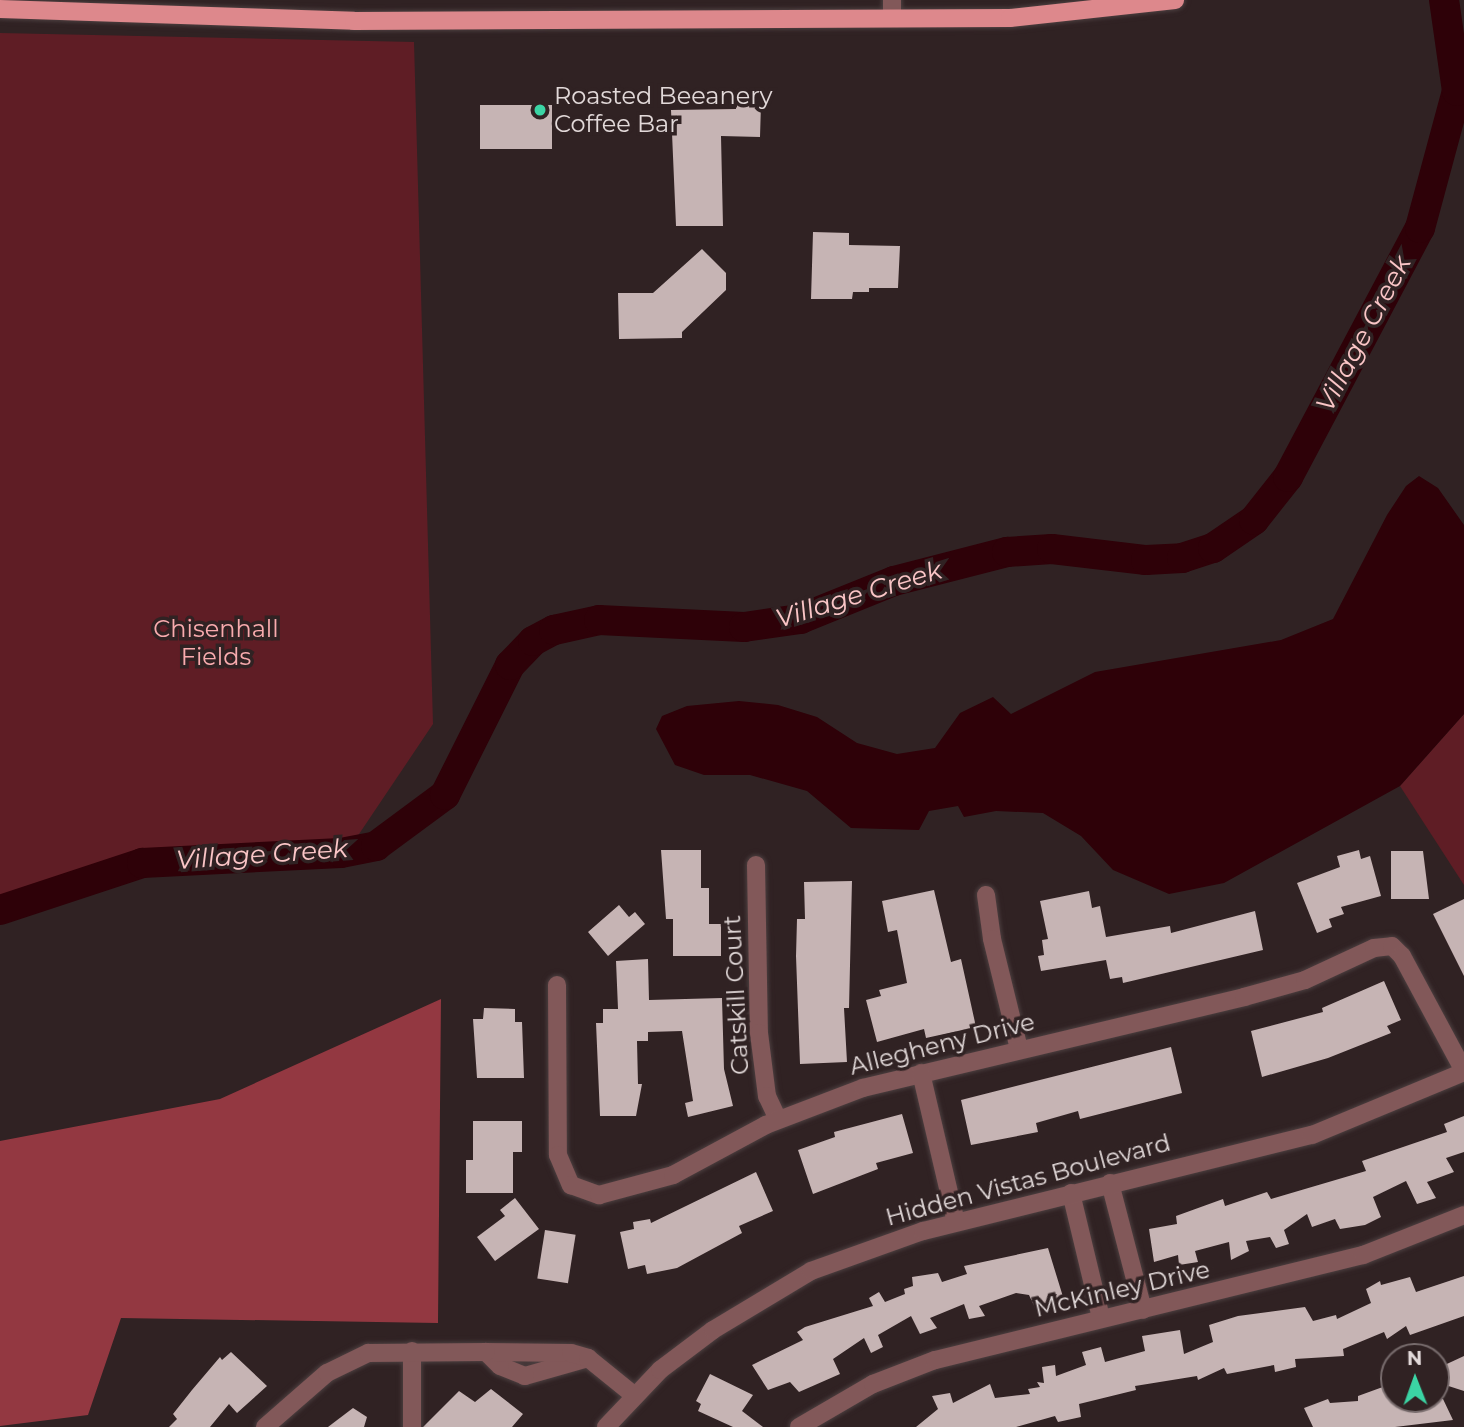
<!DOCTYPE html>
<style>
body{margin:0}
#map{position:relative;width:1464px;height:1427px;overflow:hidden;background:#302223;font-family:Montserrat,sans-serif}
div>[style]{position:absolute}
.green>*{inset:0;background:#5f1d25}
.forest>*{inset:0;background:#933841}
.water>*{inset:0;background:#2e0108}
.river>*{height:30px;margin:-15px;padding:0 15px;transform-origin:15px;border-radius:15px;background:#2e0108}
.building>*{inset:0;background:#c6b4b4;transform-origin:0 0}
.roads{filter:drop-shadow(0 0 2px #4c3f40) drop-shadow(0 0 2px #4c3f40)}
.minor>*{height:18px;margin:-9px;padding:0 9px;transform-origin:9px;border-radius:9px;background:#825859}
.major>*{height:18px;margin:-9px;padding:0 9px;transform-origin:9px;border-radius:9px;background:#dd888c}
.dots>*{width:19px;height:19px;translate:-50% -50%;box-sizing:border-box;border:4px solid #302223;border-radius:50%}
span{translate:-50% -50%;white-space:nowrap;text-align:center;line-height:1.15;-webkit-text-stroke:7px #302223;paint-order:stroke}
.poi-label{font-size:24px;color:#e2d9d9}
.left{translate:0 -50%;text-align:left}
.park-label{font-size:24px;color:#f9abae}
.street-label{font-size:24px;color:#e2d9d9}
.water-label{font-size:26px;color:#fbc6c7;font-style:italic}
.north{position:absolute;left:1380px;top:1343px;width:70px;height:70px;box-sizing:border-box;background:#302223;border:2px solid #776b6c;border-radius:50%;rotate:359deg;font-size:19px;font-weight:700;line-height:28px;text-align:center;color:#e2d9d9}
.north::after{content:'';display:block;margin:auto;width:24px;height:32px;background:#3bd4a4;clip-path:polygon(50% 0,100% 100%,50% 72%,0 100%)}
</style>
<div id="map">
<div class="green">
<i style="clip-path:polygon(0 33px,414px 42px,433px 724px,351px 846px,158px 864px,0 896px)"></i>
<i style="clip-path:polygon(1464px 714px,1464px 885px,1400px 786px)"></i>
</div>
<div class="forest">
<i style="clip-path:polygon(441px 999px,438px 1323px,121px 1318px,88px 1415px,0 1426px,0 1141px,220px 1099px)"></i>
</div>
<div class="water">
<i style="clip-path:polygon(1419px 476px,1438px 488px,1464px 525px,1464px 714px,1400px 786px,1224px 883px,1169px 894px,1113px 870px,1081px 836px,1043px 813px,996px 811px,964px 817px,958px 806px,929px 811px,919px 830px,851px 828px,807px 791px,750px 775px,704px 775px,675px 765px,656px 729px,662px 716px,687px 706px,739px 701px,778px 705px,817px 717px,857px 743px,897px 754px,935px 748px,960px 713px,993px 697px,1011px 714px,1095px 672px,1281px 640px,1333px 619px,1387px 515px,1406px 486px)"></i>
</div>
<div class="river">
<i style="left:0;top:910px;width:150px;rotate:-18.3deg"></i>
<i style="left:142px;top:863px;width:199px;rotate:-2.9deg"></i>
<i style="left:341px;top:853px;width:36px;rotate:-11deg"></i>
<i style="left:376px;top:846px;width:86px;rotate:-36.5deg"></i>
<i style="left:445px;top:795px;width:145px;rotate:-63.4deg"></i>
<i style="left:510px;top:665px;width:33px;rotate:-46deg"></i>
<i style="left:533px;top:641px;width:24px;rotate:-28deg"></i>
<i style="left:554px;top:630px;width:46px;rotate:-12.5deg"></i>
<i style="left:599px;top:620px;width:145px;rotate:2.8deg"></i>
<i style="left:744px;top:627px;width:57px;rotate:-8.1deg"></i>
<i style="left:800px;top:619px;width:101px;rotate:-22deg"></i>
<i style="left:894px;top:581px;width:117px;rotate:-14.4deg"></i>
<i style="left:1007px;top:552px;width:45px;rotate:-3.8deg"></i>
<i style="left:1052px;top:549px;width:95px;rotate:6.7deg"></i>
<i style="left:1146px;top:560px;width:36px;rotate:-3deg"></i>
<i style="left:1182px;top:558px;width:33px;rotate:-18deg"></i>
<i style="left:1213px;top:548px;width:50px;rotate:-34.3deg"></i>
<i style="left:1254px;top:520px;width:55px;rotate:-51.7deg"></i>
<i style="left:1288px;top:477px;width:282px;rotate:-62.1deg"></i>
<i style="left:1420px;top:228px;width:142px;rotate:-74.9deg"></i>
<i style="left:1457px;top:91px;width:92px;rotate:-98.1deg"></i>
</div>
<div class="building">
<i style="clip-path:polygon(736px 104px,761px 104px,760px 137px,721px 136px,723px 226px,676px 226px,671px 110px,736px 109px)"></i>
<i style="left:480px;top:105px;width:72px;height:44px"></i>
<i style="clip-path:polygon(813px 232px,849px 233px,849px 245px,900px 246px,898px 288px,869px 288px,869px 292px,853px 292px,852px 299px,811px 299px)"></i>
<i style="clip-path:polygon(702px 249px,726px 273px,726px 290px,682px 332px,682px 338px,619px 339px,618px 293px,653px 293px)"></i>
<i style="clip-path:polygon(661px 850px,701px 850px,701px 888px,709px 888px,709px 924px,721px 924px,721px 956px,673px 956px,673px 919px,666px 919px)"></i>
<i style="clip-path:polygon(1359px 850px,1361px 859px,1370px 856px,1381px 896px,1341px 907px,1344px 914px,1329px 919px,1332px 927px,1317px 933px,1297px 883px,1340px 867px,1337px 856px)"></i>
<i style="clip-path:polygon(1391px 851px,1423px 851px,1429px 899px,1391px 899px)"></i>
<i style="clip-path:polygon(852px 881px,849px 1008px,844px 1008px,847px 1062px,800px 1064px,796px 956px,797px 919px,805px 919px,804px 882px)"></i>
<i style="clip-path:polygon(934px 890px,951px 962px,961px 959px,976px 1027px,926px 1038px,924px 1029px,877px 1042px,866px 1000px,881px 996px,879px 990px,907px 983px,897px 930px,888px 932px,882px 901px)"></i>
<i style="clip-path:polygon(1089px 891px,1092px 908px,1100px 906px,1106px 937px,1170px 926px,1171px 933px,1255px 911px,1263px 950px,1123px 983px,1122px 977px,1110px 979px,1106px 960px,1041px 971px,1038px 956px,1044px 955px,1042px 940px,1048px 939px,1040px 901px)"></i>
<i style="clip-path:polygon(1464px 899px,1464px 976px,1433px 914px)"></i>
<i style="clip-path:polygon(619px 905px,629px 917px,635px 912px,645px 924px,608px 956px,588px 932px)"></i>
<i style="clip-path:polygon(648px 959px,649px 1000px,722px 998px,724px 1069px,733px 1106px,688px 1117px,685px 1103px,693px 1101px,682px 1031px,648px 1032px,648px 1041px,637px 1041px,638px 1084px,642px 1084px,636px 1116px,600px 1116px,596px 1023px,603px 1023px,603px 1009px,618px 1009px,616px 961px)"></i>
<i style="clip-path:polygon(1384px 981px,1401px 1020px,1387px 1026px,1391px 1033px,1328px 1058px,1262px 1077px,1251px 1031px,1323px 1012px,1322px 1008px)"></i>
<i style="clip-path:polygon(484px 1008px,515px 1009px,515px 1022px,522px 1022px,524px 1078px,477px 1078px,473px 1019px,483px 1019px)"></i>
<i style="clip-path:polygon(1171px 1047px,1182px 1093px,1080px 1119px,1078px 1111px,1036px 1123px,1038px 1132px,971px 1145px,961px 1100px)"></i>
<i style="clip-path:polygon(902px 1114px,913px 1153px,876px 1163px,878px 1169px,813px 1194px,798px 1150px,835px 1137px,834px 1132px)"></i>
<i style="clip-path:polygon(1464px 1116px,1464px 1152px,1446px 1158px,1454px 1172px,1427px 1182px,1436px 1198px,1417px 1204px,1406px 1181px,1373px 1197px,1381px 1217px,1365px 1225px,1340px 1229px,1335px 1219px,1312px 1227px,1307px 1214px,1284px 1230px,1289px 1244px,1276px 1248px,1270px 1237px,1246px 1241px,1249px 1251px,1231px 1260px,1229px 1242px,1195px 1251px,1198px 1262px,1179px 1265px,1178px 1255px,1154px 1262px,1149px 1229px,1177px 1224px,1176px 1216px,1223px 1199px,1225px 1206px,1267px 1192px,1271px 1199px,1366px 1171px,1362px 1161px,1447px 1132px,1444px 1124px)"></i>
<i style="clip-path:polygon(473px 1121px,522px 1121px,522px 1152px,513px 1152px,513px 1193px,466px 1193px,466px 1160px,473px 1160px)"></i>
<i style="clip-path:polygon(756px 1172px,773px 1211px,739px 1226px,742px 1233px,677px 1268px,647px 1274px,645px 1265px,628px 1269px,620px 1232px,634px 1229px,633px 1222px,650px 1219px,651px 1223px)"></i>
<i style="clip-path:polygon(515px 1198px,539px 1229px,495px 1261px,477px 1237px,505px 1216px,500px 1210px)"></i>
<i style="left:545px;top:1230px;width:31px;height:49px;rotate:9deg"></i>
<i style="clip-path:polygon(1048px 1248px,1064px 1300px,1035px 1308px,1029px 1295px,1016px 1293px,979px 1306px,985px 1316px,969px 1319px,964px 1304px,930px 1318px,937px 1328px,920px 1334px,911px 1316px,878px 1335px,883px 1347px,871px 1353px,864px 1338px,833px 1359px,840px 1374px,799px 1392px,790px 1382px,768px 1390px,752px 1365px,803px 1340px,797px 1332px,805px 1327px,873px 1306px,869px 1298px,879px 1292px,885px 1302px,905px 1294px,904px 1289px,913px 1286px,912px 1277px,938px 1273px,942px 1282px,967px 1274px,964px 1266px)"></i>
<i style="clip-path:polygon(1464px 1276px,1464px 1316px,1410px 1335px,1406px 1326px,1387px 1339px,1384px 1332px,1343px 1349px,1344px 1356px,1295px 1359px,1296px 1367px,1275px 1372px,1274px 1365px,1227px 1374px,1224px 1368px,1198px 1380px,1197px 1376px,1135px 1386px,1136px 1390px,1079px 1404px,1081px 1417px,1058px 1422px,1055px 1416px,1016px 1427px,916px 1427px,938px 1409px,932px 1396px,950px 1393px,953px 1403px,990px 1384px,995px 1398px,1030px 1394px,1028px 1389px,1040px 1387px,1037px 1382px,1044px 1383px,1042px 1367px,1055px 1365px,1056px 1376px,1086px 1365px,1082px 1352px,1101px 1347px,1105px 1362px,1145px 1351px,1142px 1336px,1180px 1330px,1184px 1354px,1213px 1342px,1209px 1325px,1238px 1316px,1305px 1307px,1313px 1321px,1336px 1315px,1337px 1319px,1371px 1303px,1366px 1289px,1380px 1281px,1381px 1285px,1410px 1277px,1416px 1292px)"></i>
<i style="clip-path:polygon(231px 1352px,267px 1386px,237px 1413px,229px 1404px,210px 1427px,169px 1427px,177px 1419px,173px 1414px,192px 1390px,220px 1357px,222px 1360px)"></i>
<i style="clip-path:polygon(1464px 1356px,1464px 1391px,1436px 1382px,1436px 1369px)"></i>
<i style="clip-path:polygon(710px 1374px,753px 1395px,742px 1411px,763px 1427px,733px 1427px,698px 1411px,701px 1404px,696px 1401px)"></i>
<i style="clip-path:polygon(1391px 1384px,1394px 1399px,1443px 1399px,1453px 1420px,1395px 1427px,1313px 1427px,1304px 1408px,1328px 1399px,1330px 1403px,1358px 1401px,1358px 1396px)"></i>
<i style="clip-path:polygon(491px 1389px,523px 1414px,512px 1427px,423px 1427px,459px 1391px,475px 1402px)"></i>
<i style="clip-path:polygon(353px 1408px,367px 1417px,364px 1427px,328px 1427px)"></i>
</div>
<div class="roads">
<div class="minor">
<i style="left:892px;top:0;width:18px;rotate:90deg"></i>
<i style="left:756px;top:865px;width:168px;rotate:89deg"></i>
<i style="left:759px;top:1033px;width:64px;rotate:82.8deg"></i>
<i style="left:767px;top:1096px;width:26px;rotate:65deg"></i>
<i style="left:986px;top:895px;width:44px;rotate:82.2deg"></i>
<i style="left:992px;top:939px;width:113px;rotate:76.2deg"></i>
<i style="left:557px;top:985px;width:170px;rotate:89.7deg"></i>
<i style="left:558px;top:1155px;width:33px;rotate:67deg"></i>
<i style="left:571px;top:1185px;width:30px;rotate:20deg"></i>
<i style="left:599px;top:1195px;width:77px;rotate:-15.1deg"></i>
<i style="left:673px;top:1175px;width:106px;rotate:-28.3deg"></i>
<i style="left:766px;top:1125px;width:104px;rotate:-20.9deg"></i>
<i style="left:863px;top:1088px;width:392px;rotate:-13.4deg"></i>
<i style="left:1244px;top:997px;width:63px;rotate:-15.6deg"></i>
<i style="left:1305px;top:980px;width:76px;rotate:-24.9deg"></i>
<i style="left:1374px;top:948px;width:18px;rotate:-6deg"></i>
<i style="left:1392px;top:946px;width:14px;rotate:45deg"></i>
<i style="left:1402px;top:956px;width:131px;rotate:61.7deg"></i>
<i style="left:921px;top:1073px;width:153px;rotate:76.8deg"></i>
<i style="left:1110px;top:1183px;width:131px;rotate:75.4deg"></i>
<i style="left:1071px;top:1193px;width:129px;rotate:76.5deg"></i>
<i style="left:412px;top:1351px;width:76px;rotate:90deg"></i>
<i style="left:588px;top:1358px;width:66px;rotate:164.1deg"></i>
<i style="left:525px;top:1376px;width:27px;rotate:-158deg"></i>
<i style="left:500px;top:1366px;width:20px;rotate:-135deg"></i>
<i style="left:486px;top:1352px;width:85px;rotate:0.7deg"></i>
<i style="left:571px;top:1353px;width:18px;rotate:16deg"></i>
<i style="left:588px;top:1358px;width:60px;rotate:39deg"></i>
<i style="left:265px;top:1427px;width:82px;rotate:-41.1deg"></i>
<i style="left:327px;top:1373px;width:46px;rotate:-26deg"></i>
<i style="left:368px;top:1353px;width:118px;rotate:-0.5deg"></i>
<i style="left:606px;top:1427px;width:79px;rotate:-46.5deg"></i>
<i style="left:660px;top:1370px;width:66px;rotate:-37deg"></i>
<i style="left:713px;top:1330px;width:114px;rotate:-31deg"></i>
<i style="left:811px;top:1271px;width:119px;rotate:-19.7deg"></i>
<i style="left:923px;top:1231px;width:401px;rotate:-13.9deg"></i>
<i style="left:1312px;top:1135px;width:165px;rotate:-22.5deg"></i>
<i style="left:799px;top:1427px;width:86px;rotate:-30.2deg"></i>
<i style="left:873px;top:1384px;width:66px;rotate:-21.2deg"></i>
<i style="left:935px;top:1360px;width:441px;rotate:-13.8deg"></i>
<i style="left:1363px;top:1255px;width:109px;rotate:-21.6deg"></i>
</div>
<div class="major">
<i style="left:0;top:9px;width:354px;rotate:1.9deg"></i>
<i style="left:354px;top:21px;width:656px;rotate:-0.26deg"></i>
<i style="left:1010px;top:18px;width:166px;rotate:-6.2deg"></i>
</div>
</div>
<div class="dots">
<i style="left:540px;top:110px;background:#3bd4a4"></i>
</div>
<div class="poi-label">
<span class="left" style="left:554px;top:110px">Roasted Beeanery<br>Coffee Bar</span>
</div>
<div class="park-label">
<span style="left:216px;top:643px">Chisenhall<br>Fields</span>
</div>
<div class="street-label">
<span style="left:736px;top:995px;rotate:-93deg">Catskill Court</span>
<span style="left:942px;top:1044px;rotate:-14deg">Allegheny Drive</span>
<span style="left:1028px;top:1180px;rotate:-15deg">Hidden Vistas Boulevard</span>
<span style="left:1122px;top:1289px;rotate:-13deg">McKinley Drive</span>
</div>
<div class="water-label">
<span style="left:1364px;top:334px;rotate:-62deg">Village Creek</span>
<span style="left:859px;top:595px;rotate:-17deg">Village Creek</span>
<span style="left:262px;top:855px;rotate:-4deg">Village Creek</span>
</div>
<div class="north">N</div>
</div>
